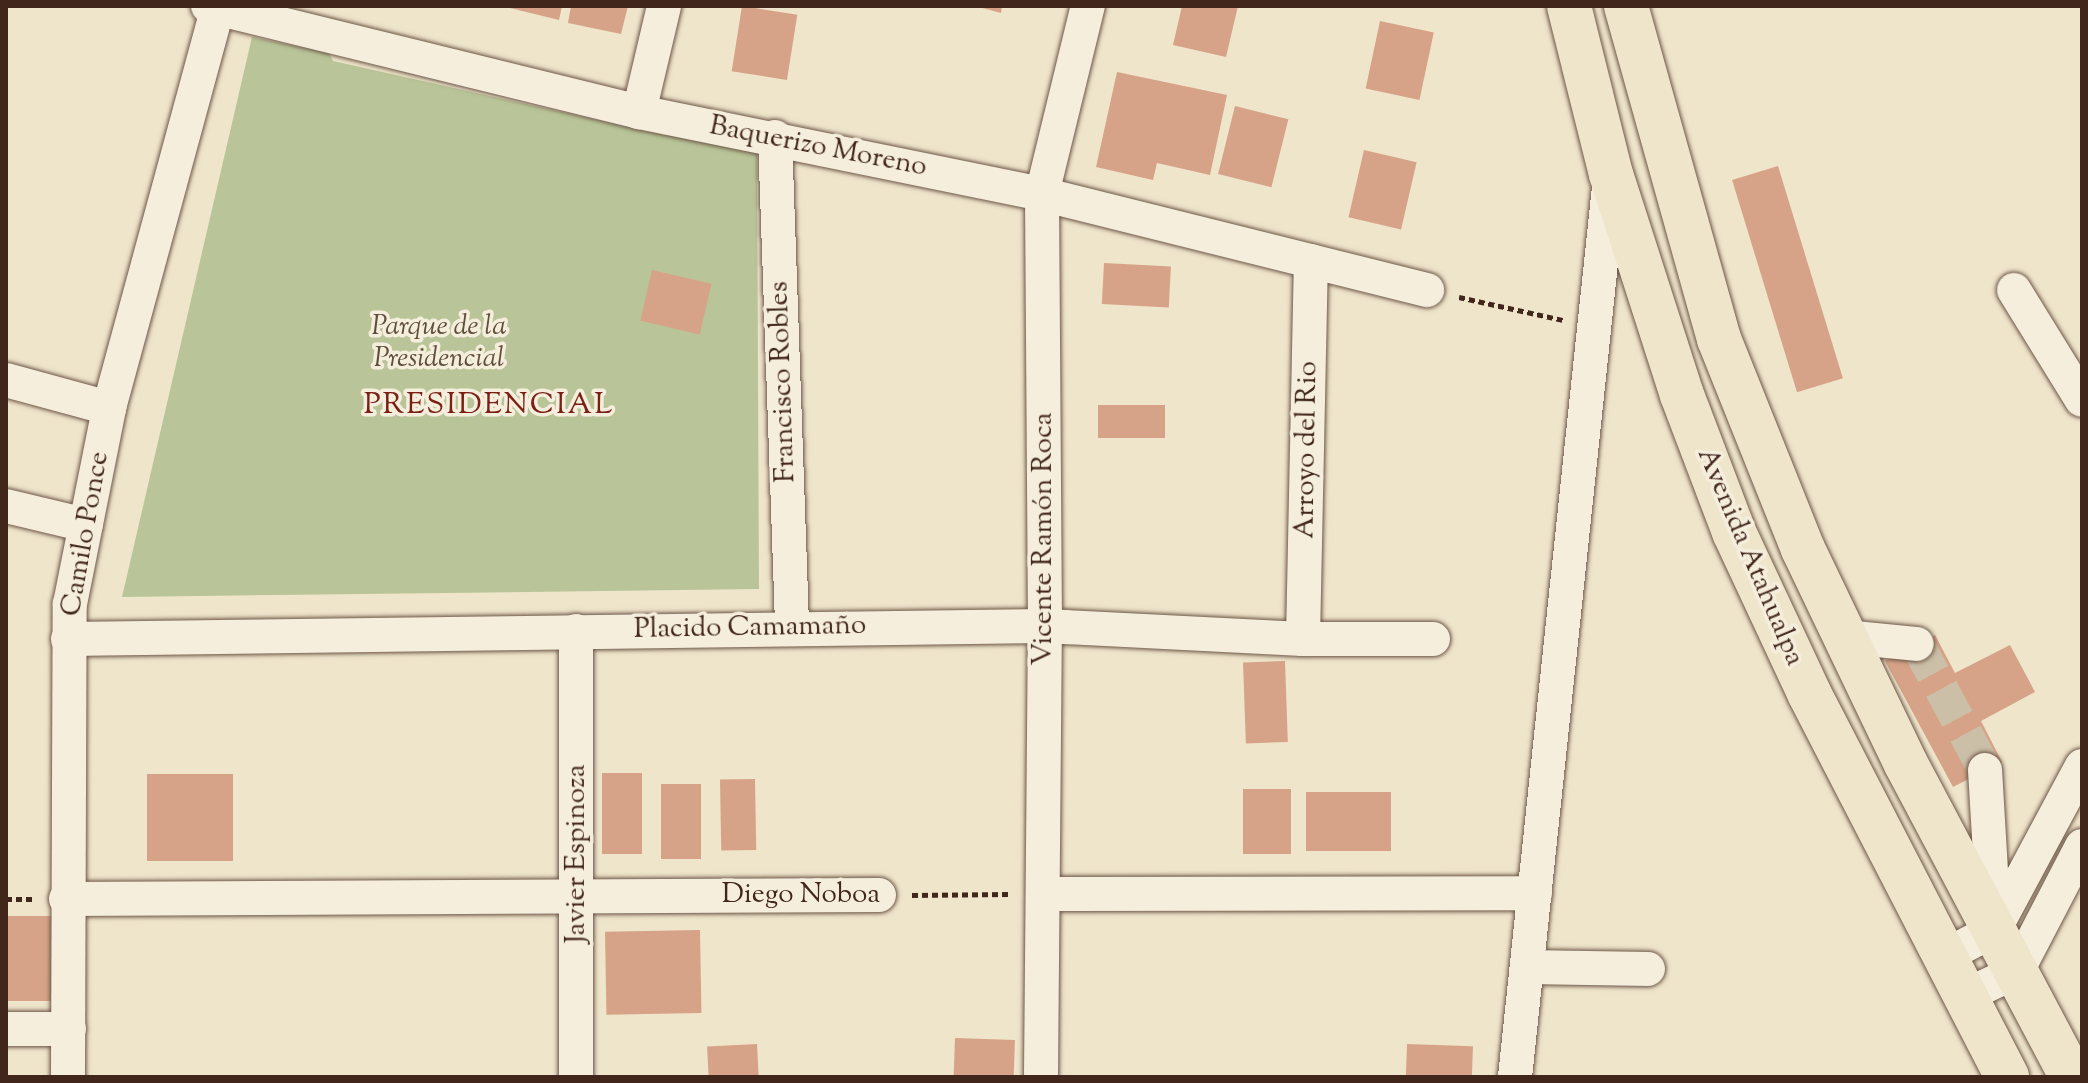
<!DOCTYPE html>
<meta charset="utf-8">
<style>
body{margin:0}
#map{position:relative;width:2088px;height:1083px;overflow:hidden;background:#efe5cb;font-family:"Sorts Mill Goudy",serif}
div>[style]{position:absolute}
.green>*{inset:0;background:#b9c598}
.building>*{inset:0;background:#d6a388;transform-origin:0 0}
.minor-tunnel>*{height:34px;margin-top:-17px;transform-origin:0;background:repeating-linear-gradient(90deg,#ccbfa8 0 34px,transparent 0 51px)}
.path>*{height:5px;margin-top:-2.5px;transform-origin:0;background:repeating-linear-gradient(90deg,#41261b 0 6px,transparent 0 10px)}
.roads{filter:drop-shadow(0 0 2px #6c5647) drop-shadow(0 0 2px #6c5647)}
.minor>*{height:34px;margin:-17px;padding:0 17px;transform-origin:17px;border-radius:17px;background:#f5eedd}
.major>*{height:44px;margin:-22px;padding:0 22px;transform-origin:22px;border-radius:22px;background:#efe5cb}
span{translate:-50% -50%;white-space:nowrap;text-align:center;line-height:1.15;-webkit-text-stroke:7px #f5eedd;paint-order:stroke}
.street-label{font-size:28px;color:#41261b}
.park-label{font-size:28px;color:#5f4e3a;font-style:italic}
.neighbourhood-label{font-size:30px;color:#7a1f14;letter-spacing:2px}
.frame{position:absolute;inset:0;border:8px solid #41261b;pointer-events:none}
</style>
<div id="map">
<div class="green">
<i style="clip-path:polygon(252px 37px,329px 53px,333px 61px,665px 135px,673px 128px,757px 149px,759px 589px,122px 597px)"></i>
</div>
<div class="building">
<i style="clip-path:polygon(502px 6px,562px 6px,559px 20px)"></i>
<i style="clip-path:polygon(571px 6px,628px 6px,621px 34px,568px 23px)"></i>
<i style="left:742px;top:6px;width:56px;height:66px;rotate:9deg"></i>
<i style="clip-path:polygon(975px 6px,1002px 6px,1001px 13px)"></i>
<i style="clip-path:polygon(1182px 6px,1238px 6px,1226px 57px,1173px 45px)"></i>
<i style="left:1380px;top:21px;width:55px;height:69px;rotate:12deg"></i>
<i style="clip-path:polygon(1117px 72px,1227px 95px,1210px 175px,1157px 163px,1153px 180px,1096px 167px)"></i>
<i style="left:1235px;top:106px;width:55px;height:70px;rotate:14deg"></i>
<i style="left:1364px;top:150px;width:54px;height:69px;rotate:13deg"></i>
<i style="left:1778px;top:166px;width:222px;height:48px;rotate:73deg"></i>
<i style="left:1104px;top:263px;width:67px;height:41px;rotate:3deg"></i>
<i style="left:652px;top:270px;width:61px;height:52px;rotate:13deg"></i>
<i style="left:1098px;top:405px;width:67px;height:33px"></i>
<i style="clip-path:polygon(1935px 635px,1955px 673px,2010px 645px,2035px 692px,1981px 721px,2002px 762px,1953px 787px,1885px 661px)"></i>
<i style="left:1285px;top:661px;width:81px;height:42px;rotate:88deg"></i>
<i style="left:602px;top:773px;width:40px;height:81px"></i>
<i style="left:147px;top:774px;width:86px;height:87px"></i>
<i style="left:755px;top:779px;width:71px;height:35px;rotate:89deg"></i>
<i style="left:661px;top:784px;width:40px;height:75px"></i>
<i style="left:1243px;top:789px;width:48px;height:65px"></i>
<i style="left:1391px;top:792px;width:59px;height:85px;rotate:90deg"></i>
<i style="left:6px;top:916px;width:49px;height:85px"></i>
<i style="left:700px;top:930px;width:83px;height:95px;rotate:89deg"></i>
<i style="left:955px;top:1038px;width:60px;height:39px;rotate:2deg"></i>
<i style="left:757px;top:1044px;width:33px;height:50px;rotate:87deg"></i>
<i style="left:1407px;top:1044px;width:66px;height:33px;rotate:2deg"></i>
</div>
<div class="minor-tunnel">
<i style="left:1917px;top:644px;width:143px;rotate:61.6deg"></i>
</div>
<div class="path">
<i style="left:1459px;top:297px;width:107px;rotate:12.5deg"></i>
<i style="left:912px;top:895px;width:98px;rotate:-0.6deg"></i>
<i style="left:6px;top:899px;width:27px"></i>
</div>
<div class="roads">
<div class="minor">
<i style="left:208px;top:6px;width:444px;rotate:13.8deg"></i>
<i style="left:639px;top:112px;width:411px;rotate:11.5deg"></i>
<i style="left:1042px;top:194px;width:397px;rotate:14deg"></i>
<i style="left:639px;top:112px;width:109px;rotate:-76.7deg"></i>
<i style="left:775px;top:137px;width:490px;rotate:88deg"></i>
<i style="left:2014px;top:290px;width:129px;rotate:58.3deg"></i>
<i style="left:6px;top:380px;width:107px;rotate:15.2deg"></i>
<i style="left:6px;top:506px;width:82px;rotate:13.4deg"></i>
<i style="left:576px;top:631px;width:446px;rotate:90deg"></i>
<i style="left:1846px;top:637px;width:71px;rotate:5.6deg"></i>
<i style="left:68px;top:639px;width:977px;rotate:-0.76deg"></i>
<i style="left:1045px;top:626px;width:258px;rotate:2.9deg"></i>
<i style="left:1303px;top:639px;width:130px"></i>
<i style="left:1303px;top:639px;width:378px;rotate:-88.8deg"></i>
<i style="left:1985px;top:770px;width:151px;rotate:86.6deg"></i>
<i style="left:1043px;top:894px;width:492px;rotate:-0.1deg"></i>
<i style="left:66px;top:899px;width:813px;rotate:-0.28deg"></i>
<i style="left:1943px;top:957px;width:58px;rotate:-27.9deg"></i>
<i style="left:1994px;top:930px;width:186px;rotate:-61.8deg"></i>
<i style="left:1527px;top:967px;width:121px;rotate:0.9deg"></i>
<i style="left:1963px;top:997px;width:60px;rotate:-25.7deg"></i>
<i style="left:2017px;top:971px;width:141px;rotate:-62.5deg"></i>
<i style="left:6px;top:1029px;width:63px"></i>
<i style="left:68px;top:1077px;width:473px;rotate:-89.8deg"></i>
<i style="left:70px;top:604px;width:200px;rotate:-78.7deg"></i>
<i style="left:109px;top:408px;width:417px;rotate:-74.8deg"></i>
<i style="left:1041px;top:1077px;width:451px;rotate:-89.5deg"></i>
<i style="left:1045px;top:626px;width:432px;rotate:-90.4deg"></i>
<i style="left:1042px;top:194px;width:194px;rotate:-76.3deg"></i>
<i style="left:1515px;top:1077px;width:904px;rotate:-83.97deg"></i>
</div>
<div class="major">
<i style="left:1569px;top:6px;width:173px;rotate:76deg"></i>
<i style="left:1611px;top:174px;width:232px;rotate:72.2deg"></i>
<i style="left:1682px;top:395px;width:147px;rotate:69.2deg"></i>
<i style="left:1734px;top:532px;width:178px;rotate:65deg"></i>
<i style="left:1809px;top:693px;width:432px;rotate:62.7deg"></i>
<i style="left:1626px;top:6px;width:346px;rotate:74.4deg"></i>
<i style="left:1719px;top:339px;width:226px;rotate:68.2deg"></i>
<i style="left:1803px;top:549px;width:238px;rotate:64.4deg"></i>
<i style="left:1906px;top:764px;width:354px;rotate:62.1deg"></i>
</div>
</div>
<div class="street-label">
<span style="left:818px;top:147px;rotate:11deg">Baquerizo Moreno</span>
<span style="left:783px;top:382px;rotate:-92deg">Francisco Robles</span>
<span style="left:1307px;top:450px;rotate:-89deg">Arroyo del Rio</span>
<span style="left:86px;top:534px;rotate:-80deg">Camilo Ponce</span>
<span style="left:1044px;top:539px;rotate:-90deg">Vicente Ramón Roca</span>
<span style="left:1750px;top:557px;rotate:67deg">Avenida Atahualpa</span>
<span style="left:750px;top:628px;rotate:-1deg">Placido Camamaño</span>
<span style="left:577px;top:854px;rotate:-90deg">Javier Espinoza</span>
<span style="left:801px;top:895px">Diego Noboa</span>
</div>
<div class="park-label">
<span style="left:439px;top:343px">Parque de la<br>Presidencial</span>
</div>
<div class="neighbourhood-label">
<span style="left:489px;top:406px">PRESIDENCIAL</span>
</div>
<div class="frame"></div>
</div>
